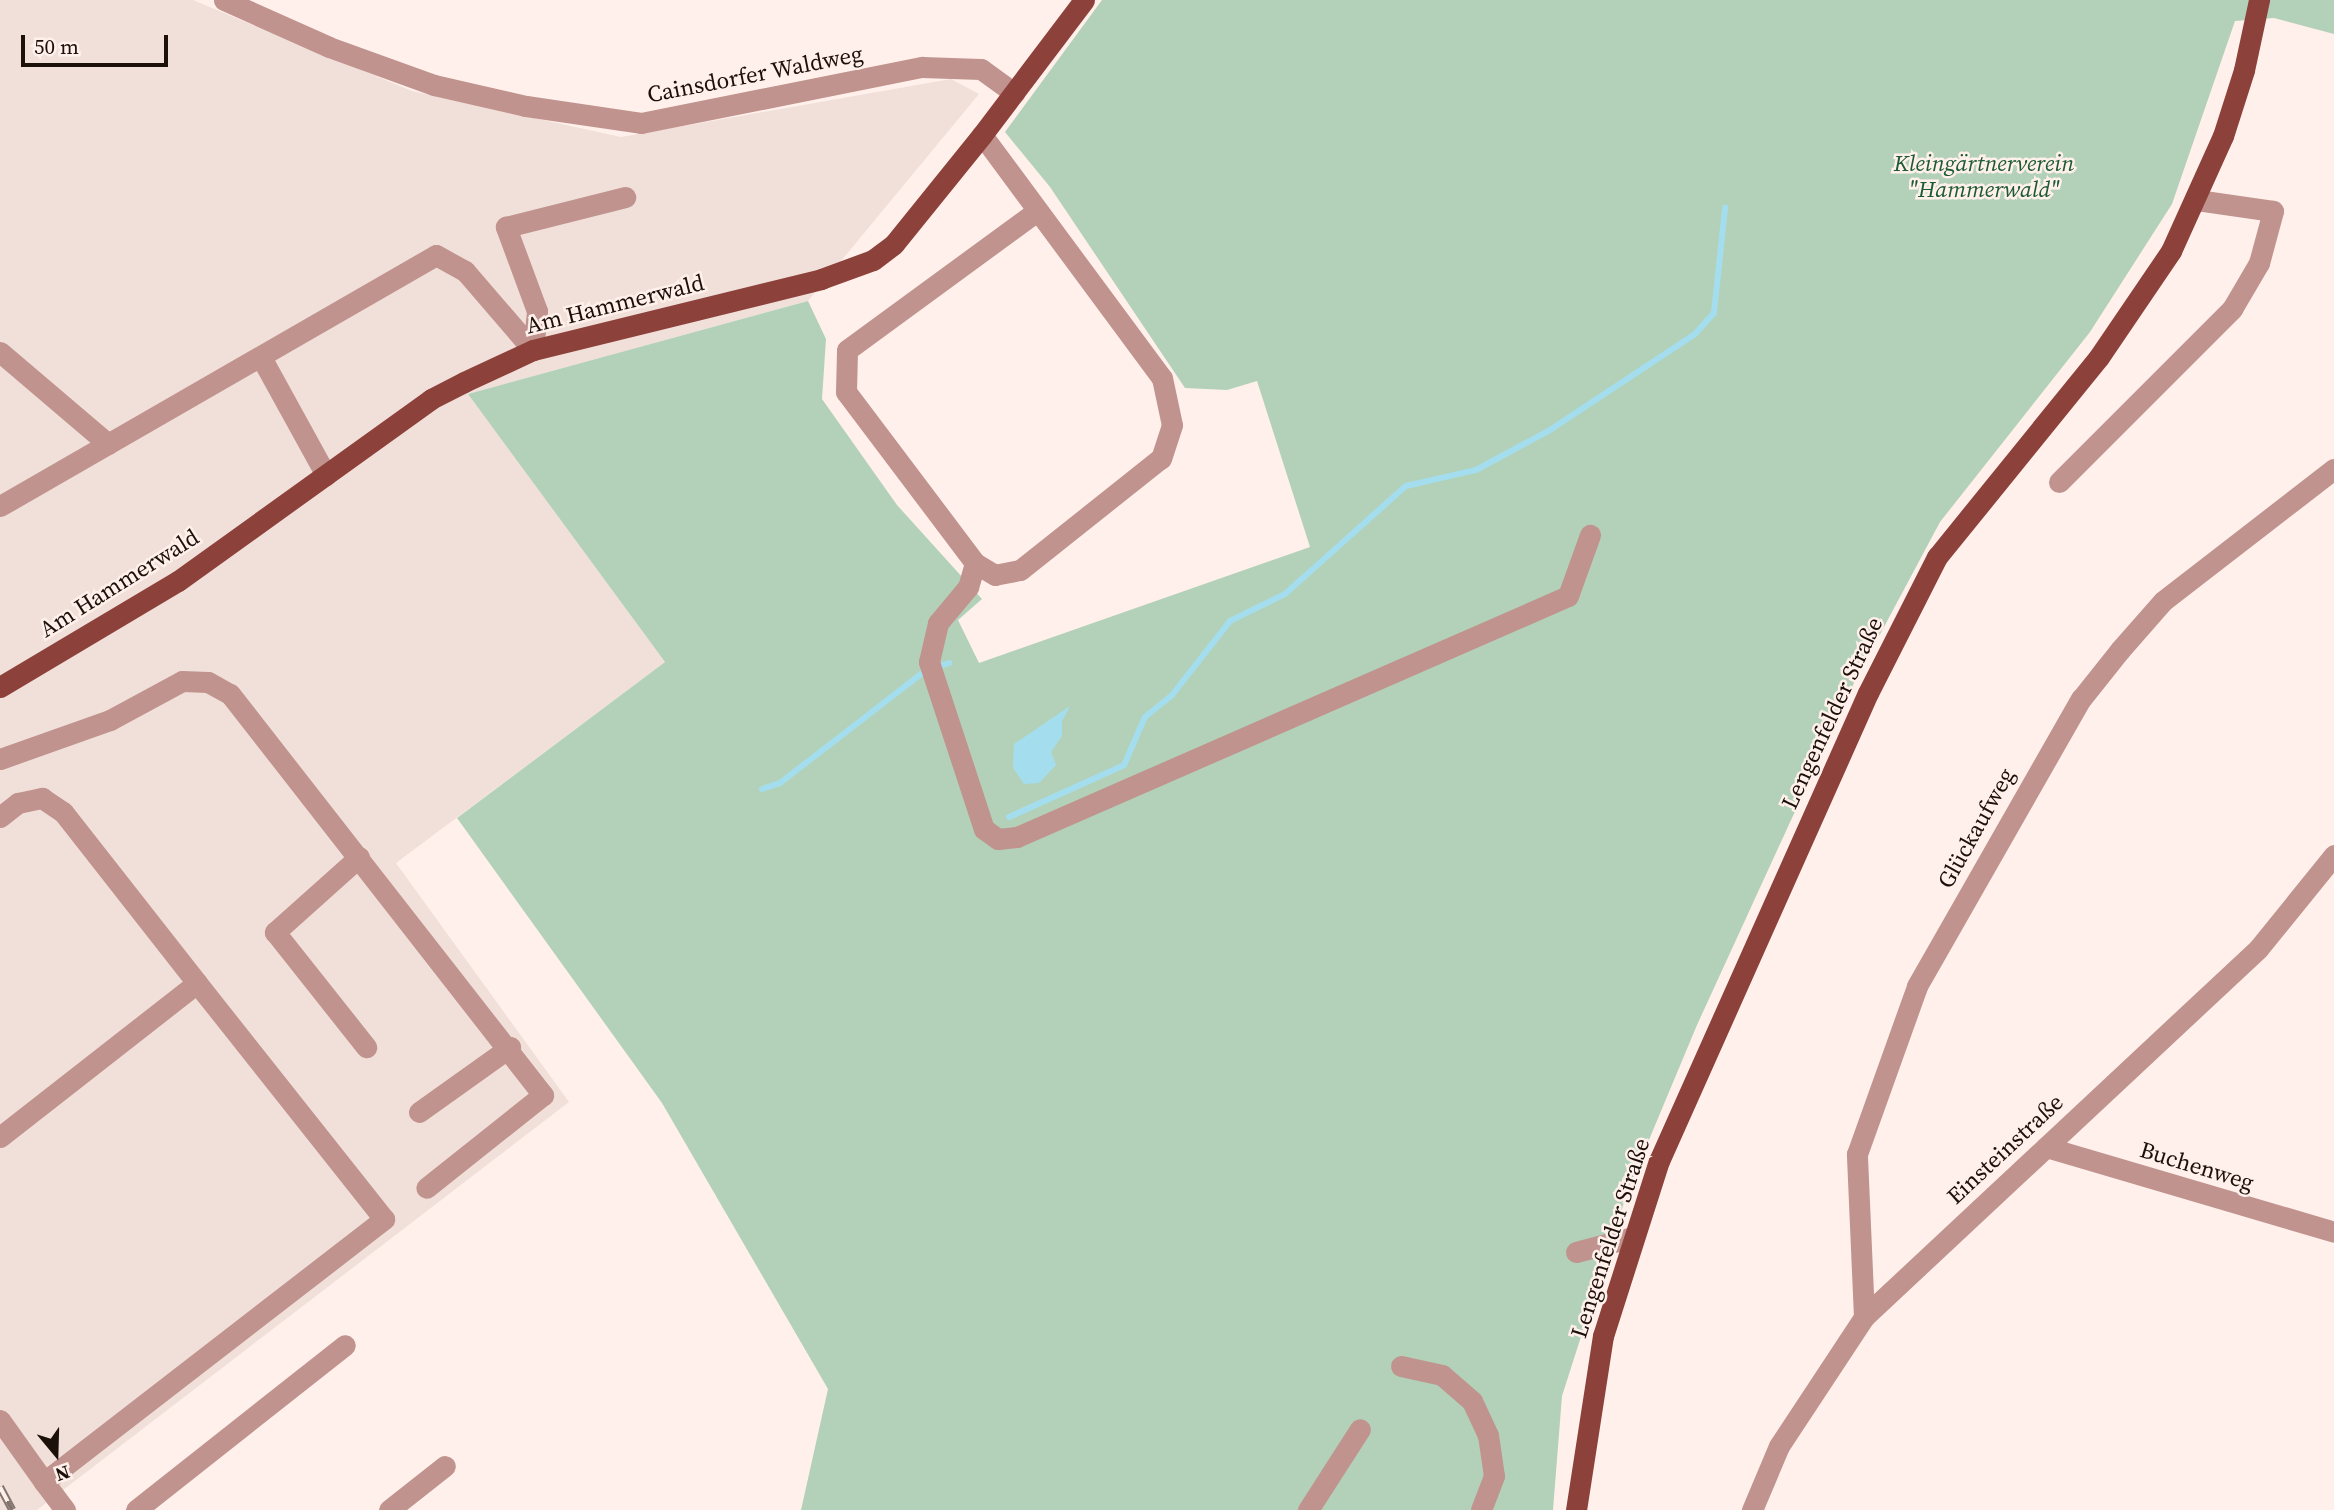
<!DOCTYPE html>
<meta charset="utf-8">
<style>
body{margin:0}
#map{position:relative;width:2334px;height:1510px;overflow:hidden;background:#fff0eb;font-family:"Source Serif 4",serif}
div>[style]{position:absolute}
.built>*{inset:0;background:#f1e0d9}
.green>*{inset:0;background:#b3d1b9}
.water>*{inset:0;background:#a4deee}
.stream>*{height:6px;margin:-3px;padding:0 3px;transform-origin:3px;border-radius:3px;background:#a4deee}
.minor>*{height:21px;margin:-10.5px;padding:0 10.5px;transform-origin:10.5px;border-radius:10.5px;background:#c0938e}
.major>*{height:21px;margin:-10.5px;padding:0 10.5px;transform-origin:10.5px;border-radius:10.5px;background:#8d413b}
.rail>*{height:8px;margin-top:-4px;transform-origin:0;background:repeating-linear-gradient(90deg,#fff0eb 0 16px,#82746f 0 32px);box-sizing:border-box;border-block:2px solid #82746f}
span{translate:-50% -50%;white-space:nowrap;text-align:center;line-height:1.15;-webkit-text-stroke:5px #fff0eb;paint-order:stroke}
.street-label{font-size:23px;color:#1c100b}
.park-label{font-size:23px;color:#1c5b32;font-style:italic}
.north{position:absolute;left:21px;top:1419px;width:70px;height:70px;-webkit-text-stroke:5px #fff0eb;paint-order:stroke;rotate:161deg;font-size:19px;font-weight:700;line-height:28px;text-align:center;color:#1c100b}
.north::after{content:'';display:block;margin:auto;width:24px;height:32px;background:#1c100b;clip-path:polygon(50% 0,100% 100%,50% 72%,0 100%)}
.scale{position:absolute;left:21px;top:35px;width:147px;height:32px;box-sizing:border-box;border:4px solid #1c100b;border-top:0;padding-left:9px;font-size:21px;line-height:24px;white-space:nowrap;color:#1c100b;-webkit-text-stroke:5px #fff0eb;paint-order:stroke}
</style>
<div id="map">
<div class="built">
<i style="clip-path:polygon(0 0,193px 0,412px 91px,621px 137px,951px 79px,979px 94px,808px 301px,468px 394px,665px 662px,396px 863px,569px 1102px,37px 1510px,0 1510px)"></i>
</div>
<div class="green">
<i style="clip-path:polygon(1102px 0,2334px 0,2334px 34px,2274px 18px,2235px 21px,2172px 204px,2090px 332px,1940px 522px,1853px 685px,1697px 1025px,1628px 1190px,1562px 1396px,1553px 1510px,801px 1510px,828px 1389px,662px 1103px,457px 818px,665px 662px,468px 394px,808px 301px,826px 339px,822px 399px,897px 505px,982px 599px,958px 620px,979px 663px,1310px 547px,1257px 381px,1227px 390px,1185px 388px,1050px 187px,1005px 132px)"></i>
</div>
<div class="water">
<i style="clip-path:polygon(1070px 706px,1062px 721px,1062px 736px,1051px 752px,1056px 765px,1039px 783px,1024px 784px,1013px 768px,1014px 744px)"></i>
</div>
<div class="stream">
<i style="left:937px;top:667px;width:13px;rotate:-18deg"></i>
<i style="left:762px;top:789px;width:19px;rotate:-18deg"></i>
<i style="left:780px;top:783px;width:183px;rotate:-37.7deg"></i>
<i style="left:1009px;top:817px;width:126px;rotate:-24.3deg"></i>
<i style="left:1124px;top:765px;width:52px;rotate:-66.4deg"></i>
<i style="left:1145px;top:717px;width:35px;rotate:-39deg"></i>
<i style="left:1172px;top:695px;width:94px;rotate:-51.9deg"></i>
<i style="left:1230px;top:621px;width:61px;rotate:-26.1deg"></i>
<i style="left:1285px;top:594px;width:162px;rotate:-41.8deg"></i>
<i style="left:1406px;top:486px;width:72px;rotate:-12.9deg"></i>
<i style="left:1476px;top:470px;width:84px;rotate:-28.4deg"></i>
<i style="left:1550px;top:430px;width:174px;rotate:-33.5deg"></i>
<i style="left:1695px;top:334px;width:28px;rotate:-48deg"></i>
<i style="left:1714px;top:313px;width:106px;rotate:-84deg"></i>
</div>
<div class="minor">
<i style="left:224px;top:0;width:115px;rotate:24.1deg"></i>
<i style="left:329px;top:47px;width:112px;rotate:19.9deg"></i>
<i style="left:434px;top:85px;width:94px;rotate:12.9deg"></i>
<i style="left:526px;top:106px;width:116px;rotate:8.4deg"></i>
<i style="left:641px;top:123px;width:287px;rotate:-11.3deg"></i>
<i style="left:922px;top:67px;width:59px;rotate:1.9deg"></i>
<i style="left:981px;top:69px;width:41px;rotate:36deg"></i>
<i style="left:982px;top:135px;width:302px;rotate:53.5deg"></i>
<i style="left:1162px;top:378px;width:48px;rotate:78deg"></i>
<i style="left:1172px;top:425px;width:35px;rotate:108deg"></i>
<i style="left:1161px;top:458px;width:180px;rotate:141.5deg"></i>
<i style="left:1020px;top:570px;width:25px;rotate:169deg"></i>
<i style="left:995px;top:575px;width:23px;rotate:-149deg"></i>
<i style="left:975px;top:563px;width:214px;rotate:-127deg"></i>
<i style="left:846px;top:392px;width:42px;rotate:-88.6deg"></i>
<i style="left:847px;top:350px;width:235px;rotate:-36.2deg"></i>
<i style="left:533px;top:350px;width:39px;rotate:-84deg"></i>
<i style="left:537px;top:311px;width:90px;rotate:-110.3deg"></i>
<i style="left:506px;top:227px;width:123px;rotate:-14.1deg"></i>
<i style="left:0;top:352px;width:142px;rotate:40.4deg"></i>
<i style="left:261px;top:357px;width:135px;rotate:61.2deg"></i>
<i style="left:2059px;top:482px;width:245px;rotate:-45deg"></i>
<i style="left:2232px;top:309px;width:53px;rotate:-59.6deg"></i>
<i style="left:2259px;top:263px;width:54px;rotate:-74.9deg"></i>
<i style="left:2273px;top:211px;width:77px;rotate:-171.8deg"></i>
<i style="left:0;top:506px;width:503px;rotate:-29.93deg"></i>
<i style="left:436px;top:255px;width:33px;rotate:29deg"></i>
<i style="left:465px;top:271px;width:104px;rotate:49.3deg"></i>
<i style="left:975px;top:563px;width:25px;rotate:106deg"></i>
<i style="left:968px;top:587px;width:47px;rotate:129.8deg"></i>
<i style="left:938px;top:623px;width:40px;rotate:103deg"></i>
<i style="left:929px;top:662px;width:176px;rotate:71.8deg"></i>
<i style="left:984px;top:829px;width:17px;rotate:36deg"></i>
<i style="left:998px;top:839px;width:19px;rotate:-6deg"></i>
<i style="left:1017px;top:837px;width:601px;rotate:-23.62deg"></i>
<i style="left:1568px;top:596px;width:65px;rotate:-70.2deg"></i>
<i style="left:0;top:759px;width:117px;rotate:-19.5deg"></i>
<i style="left:110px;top:720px;width:82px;rotate:-28.4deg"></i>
<i style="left:182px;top:681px;width:26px;rotate:2deg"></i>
<i style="left:208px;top:682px;width:25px;rotate:29deg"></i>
<i style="left:230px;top:694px;width:509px;rotate:52.03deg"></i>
<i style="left:543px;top:1095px;width:149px;rotate:141.5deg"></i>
<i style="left:0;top:817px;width:23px;rotate:-38deg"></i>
<i style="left:18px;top:803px;width:25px;rotate:-12deg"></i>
<i style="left:42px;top:798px;width:25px;rotate:34deg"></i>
<i style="left:63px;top:812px;width:217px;rotate:51.9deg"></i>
<i style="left:197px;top:983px;width:250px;rotate:142deg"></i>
<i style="left:359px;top:857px;width:113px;rotate:138.2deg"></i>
<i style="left:275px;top:932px;width:147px;rotate:51.6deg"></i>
<i style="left:419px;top:1112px;width:112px;rotate:-35.5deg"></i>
<i style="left:2046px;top:1147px;width:300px;rotate:16.4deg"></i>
<i style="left:1576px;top:1252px;width:59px;rotate:-14.7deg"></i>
<i style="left:1864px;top:1317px;width:163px;rotate:-92.5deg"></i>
<i style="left:1857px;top:1154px;width:178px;rotate:-70.3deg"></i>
<i style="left:1917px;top:986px;width:331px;rotate:-60.3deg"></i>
<i style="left:2081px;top:699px;width:63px;rotate:-51.5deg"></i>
<i style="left:2120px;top:650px;width:65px;rotate:-48.7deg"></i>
<i style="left:2163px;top:601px;width:216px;rotate:-37.7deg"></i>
<i style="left:1401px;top:1366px;width:42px;rotate:12.4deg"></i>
<i style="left:1442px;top:1375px;width:40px;rotate:41deg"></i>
<i style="left:1472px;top:1401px;width:38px;rotate:65deg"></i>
<i style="left:1488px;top:1435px;width:41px;rotate:81.7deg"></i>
<i style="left:1494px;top:1476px;width:36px;rotate:111deg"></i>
<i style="left:0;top:1420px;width:76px;rotate:54.6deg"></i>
<i style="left:44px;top:1482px;width:430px;rotate:-37.7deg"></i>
<i style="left:384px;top:1219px;width:301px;rotate:-128.4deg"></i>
<i style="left:44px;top:1482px;width:35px;rotate:53deg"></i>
<i style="left:136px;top:1510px;width:266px;rotate:-38.3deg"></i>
<i style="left:389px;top:1510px;width:71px;rotate:-38.2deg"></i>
<i style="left:1308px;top:1510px;width:96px;rotate:-57.3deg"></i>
<i style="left:1752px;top:1510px;width:69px;rotate:-67.1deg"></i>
<i style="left:1779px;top:1446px;width:154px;rotate:-56.6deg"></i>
<i style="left:1864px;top:1317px;width:539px;rotate:-43.05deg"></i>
<i style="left:2258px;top:949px;width:121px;rotate:-51deg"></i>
</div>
<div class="major">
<i style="left:0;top:687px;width:207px;rotate:-30.8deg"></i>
<i style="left:178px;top:581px;width:312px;rotate:-35.7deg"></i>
<i style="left:431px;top:399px;width:37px;rotate:-27deg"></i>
<i style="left:464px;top:382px;width:76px;rotate:-24.9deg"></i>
<i style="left:533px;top:350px;width:297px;rotate:-13.8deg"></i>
<i style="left:821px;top:279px;width:55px;rotate:-20.1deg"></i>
<i style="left:873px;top:260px;width:26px;rotate:-37deg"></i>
<i style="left:894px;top:244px;width:140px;rotate:-51.1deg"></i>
<i style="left:982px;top:135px;width:169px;rotate:-52.9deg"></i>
<i style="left:1576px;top:1510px;width:176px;rotate:-81.2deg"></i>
<i style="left:1603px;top:1336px;width:184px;rotate:-72.3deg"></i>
<i style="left:1659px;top:1161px;width:513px;rotate:-65.94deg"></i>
<i style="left:1868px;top:693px;width:153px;rotate:-63.1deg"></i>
<i style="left:1937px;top:557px;width:257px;rotate:-51deg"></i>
<i style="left:2099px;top:357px;width:128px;rotate:-55.8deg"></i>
<i style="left:2171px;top:251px;width:126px;rotate:-65.7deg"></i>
<i style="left:2223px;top:136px;width:69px;rotate:-72.3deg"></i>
<i style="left:2244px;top:70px;width:72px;rotate:-77.9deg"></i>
</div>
<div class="rail">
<i style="left:0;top:1487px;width:26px;rotate:62deg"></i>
</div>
<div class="street-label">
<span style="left:755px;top:74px;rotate:-11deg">Cainsdorfer Waldweg</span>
<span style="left:615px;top:304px;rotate:-14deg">Am Hammerwald</span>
<span style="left:119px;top:583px;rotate:-32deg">Am Hammerwald</span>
<span style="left:1832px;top:713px;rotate:-65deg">Lengenfelder Straße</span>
<span style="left:1976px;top:828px;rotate:-61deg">Glückaufweg</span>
<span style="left:2005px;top:1149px;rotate:-43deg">Einsteinstraße</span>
<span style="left:2197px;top:1166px;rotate:17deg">Buchenweg</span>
<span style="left:1610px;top:1238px;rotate:-72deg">Lengenfelder Straße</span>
</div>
<div class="park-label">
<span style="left:1984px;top:176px">Kleingärtnerverein<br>"Hammerwald"</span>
</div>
<div class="north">N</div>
<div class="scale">50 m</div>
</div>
